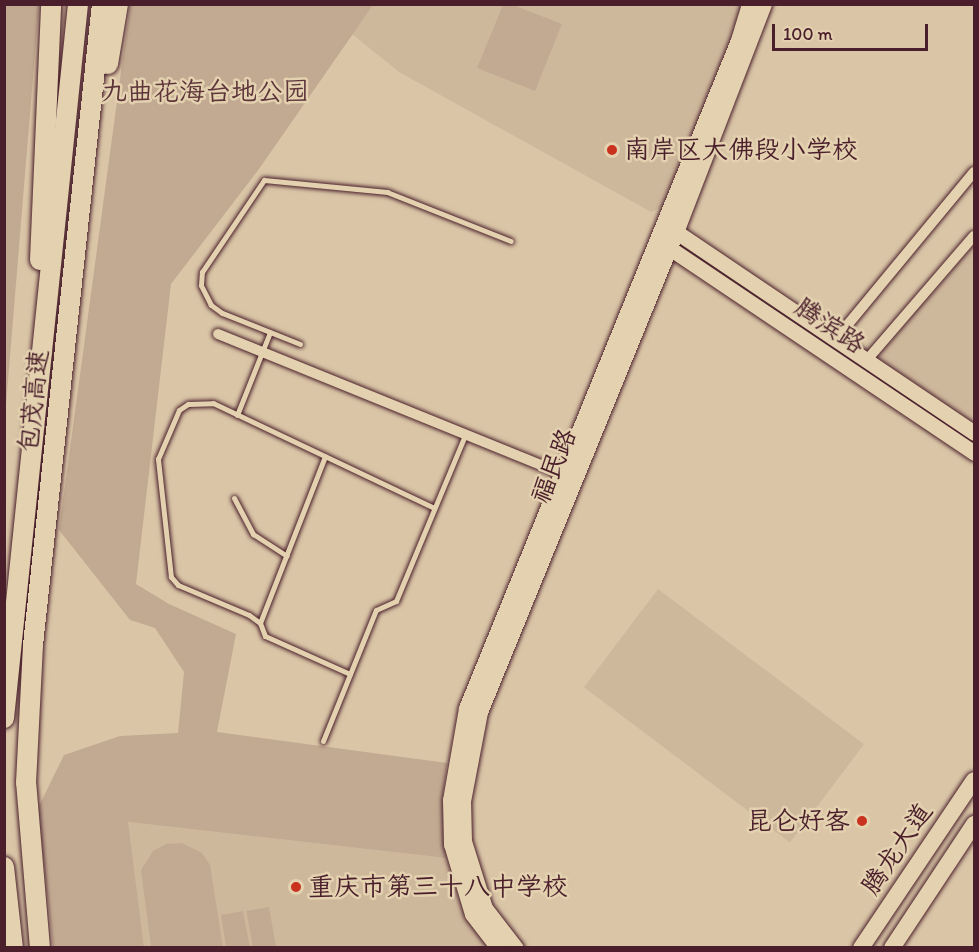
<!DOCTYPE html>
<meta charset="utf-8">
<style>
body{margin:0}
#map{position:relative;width:979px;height:952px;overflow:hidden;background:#dac6a7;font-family:Itim,"LXGW WenKai TC",sans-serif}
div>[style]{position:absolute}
.built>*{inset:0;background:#ceb89c;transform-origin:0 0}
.green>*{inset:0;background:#c2aa92;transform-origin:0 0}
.roads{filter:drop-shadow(0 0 2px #4a1f2b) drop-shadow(0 0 2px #4a1f2b)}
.lane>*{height:5px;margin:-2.5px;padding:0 2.5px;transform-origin:2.5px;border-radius:2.5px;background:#e3d1af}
.street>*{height:10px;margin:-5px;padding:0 5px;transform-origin:5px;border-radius:5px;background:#e3d1af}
.secondary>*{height:15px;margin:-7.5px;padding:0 7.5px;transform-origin:7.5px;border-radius:7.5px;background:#e3d1af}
.primary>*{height:16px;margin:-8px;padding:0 8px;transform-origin:8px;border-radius:8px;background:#e3d1af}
.highway>*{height:20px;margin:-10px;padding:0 10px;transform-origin:10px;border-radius:10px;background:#e3d1af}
.dots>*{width:16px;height:16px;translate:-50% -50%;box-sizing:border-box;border:3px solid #e3d1af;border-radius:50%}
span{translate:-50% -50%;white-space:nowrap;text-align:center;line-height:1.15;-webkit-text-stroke:5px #e3d1af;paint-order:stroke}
.park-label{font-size:26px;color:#5c343a}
.poi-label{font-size:26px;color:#4a1f2b}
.left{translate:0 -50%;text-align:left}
.right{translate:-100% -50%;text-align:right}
.street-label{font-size:26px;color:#4a1f2b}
.frame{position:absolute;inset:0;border:6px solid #4a1f2b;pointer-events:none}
.scale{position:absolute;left:772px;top:24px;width:156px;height:27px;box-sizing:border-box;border:3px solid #4a1f2b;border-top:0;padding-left:8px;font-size:18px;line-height:21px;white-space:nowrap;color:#4a1f2b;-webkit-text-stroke:4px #e3d1af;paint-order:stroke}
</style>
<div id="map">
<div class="built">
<i style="clip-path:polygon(373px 5px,744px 5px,664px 206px,651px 212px,399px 72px,352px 34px)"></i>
<i style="clip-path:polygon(974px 245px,974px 427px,882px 366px,880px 354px)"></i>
<i style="left:658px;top:589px;width:258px;height:123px;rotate:37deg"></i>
<i style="clip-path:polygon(127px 822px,446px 858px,466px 917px,488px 947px,144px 947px)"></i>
</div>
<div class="green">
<i style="clip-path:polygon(5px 4px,39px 5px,5px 417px,4px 5px)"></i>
<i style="clip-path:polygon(130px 5px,373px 5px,259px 169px,171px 284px,136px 584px,169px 604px,236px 634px,217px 732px,447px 763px,442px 801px,446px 858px,128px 822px,144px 947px,53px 947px,38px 808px,64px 755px,120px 736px,178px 733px,184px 672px,155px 628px,130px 620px,59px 530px)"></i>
<i style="clip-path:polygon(503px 5px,513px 5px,562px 24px,535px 91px,477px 68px)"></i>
<i style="clip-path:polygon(182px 843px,202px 853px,210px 865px,223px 947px,151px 947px,141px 870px,153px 851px,166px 844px)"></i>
<i style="left:269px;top:907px;width:41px;height:23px;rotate:80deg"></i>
<i style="clip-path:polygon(243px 911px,250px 947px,226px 947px,221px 915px)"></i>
</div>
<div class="roads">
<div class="lane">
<i style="left:300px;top:344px;width:84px;rotate:-158.3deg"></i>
<i style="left:222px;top:313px;width:14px;rotate:-144deg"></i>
<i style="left:211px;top:305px;width:22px;rotate:-117deg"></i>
<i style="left:201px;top:285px;width:13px;rotate:-86deg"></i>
<i style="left:202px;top:272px;width:111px;rotate:-56deg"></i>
<i style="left:264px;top:180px;width:124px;rotate:5.6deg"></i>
<i style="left:387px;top:192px;width:133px;rotate:21.6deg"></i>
<i style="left:237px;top:415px;width:89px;rotate:-68.3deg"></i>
<i style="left:234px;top:498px;width:41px;rotate:62.2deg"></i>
<i style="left:253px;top:534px;width:40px;rotate:32.9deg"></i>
<i style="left:260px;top:623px;width:179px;rotate:-68.7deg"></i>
<i style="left:350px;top:674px;width:93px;rotate:-155.9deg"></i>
<i style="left:265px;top:636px;width:14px;rotate:-111deg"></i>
<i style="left:260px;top:623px;width:14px;rotate:-144deg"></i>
<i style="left:249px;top:615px;width:77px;rotate:-157.1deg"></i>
<i style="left:178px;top:585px;width:11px;rotate:-131deg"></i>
<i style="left:171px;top:577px;width:119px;rotate:-96.3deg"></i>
<i style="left:158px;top:459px;width:53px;rotate:-66.8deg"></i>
<i style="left:179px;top:410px;width:11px;rotate:-34deg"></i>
<i style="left:188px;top:404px;width:25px;rotate:-2deg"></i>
<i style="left:213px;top:403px;width:245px;rotate:25.4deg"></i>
<i style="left:323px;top:741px;width:141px;rotate:-68deg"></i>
<i style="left:376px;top:610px;width:22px;rotate:-24deg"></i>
<i style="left:396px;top:601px;width:180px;rotate:-67.4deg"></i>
</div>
<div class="street">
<i style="left:218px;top:334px;width:375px;rotate:22.1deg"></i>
<i style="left:835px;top:340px;width:218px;rotate:-50.4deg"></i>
<i style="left:866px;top:361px;width:165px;rotate:-49.2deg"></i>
</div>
<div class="secondary">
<i style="left:669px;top:227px;width:368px;rotate:34deg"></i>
<i style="left:662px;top:243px;width:376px;rotate:33.9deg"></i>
<i style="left:498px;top:948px;width:43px;rotate:-127.4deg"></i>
<i style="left:472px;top:914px;width:73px;rotate:-106.7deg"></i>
<i style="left:451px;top:844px;width:44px;rotate:-91.3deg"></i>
<i style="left:450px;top:800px;width:93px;rotate:-80.1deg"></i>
<i style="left:466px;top:708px;width:721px;rotate:-67.84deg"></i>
<i style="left:738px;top:40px;width:38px;rotate:-73deg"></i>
<i style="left:516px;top:948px;width:51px;rotate:-127.8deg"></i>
<i style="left:485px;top:908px;width:70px;rotate:-107.4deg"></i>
<i style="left:464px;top:841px;width:40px;rotate:-91.4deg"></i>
<i style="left:463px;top:801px;width:91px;rotate:-79.2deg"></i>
<i style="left:480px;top:712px;width:518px;rotate:-67.79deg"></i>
<i style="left:676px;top:232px;width:244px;rotate:-68.9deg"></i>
</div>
<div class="primary">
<i style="left:861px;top:948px;width:202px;rotate:-56.1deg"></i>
<i style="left:892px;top:948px;width:149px;rotate:-56.5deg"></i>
</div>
<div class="highway">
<i style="left:108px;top:64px;width:61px;rotate:-80.5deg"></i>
<i style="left:40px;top:260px;width:256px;rotate:-87.5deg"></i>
<i style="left:4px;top:718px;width:718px;rotate:-84.08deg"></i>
<i style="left:4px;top:867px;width:81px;rotate:83.7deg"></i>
<i style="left:40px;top:948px;width:166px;rotate:-94.8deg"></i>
<i style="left:26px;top:783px;width:138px;rotate:-87.1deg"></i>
<i style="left:33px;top:645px;width:645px;rotate:-83.86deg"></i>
</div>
</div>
<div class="dots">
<i style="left:612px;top:150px;background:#c8321e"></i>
<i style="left:862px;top:821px;background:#c8321e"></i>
<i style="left:296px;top:887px;background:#c8321e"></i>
</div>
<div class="park-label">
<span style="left:205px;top:92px">九曲花海台地公园</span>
</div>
<div class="poi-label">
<span class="left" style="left:624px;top:150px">南岸区大佛段小学校</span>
<span class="right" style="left:850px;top:821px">昆仑好客</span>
<span class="left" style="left:308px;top:887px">重庆市第三十八中学校</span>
</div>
<div class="street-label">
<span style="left:830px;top:326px;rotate:34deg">腾滨路</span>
<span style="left:34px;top:401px;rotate:-84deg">包茂高速</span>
<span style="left:554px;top:466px;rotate:-68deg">福民路</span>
<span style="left:897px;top:849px;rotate:-56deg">腾龙大道</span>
</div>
<div class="frame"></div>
<div class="scale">100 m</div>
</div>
